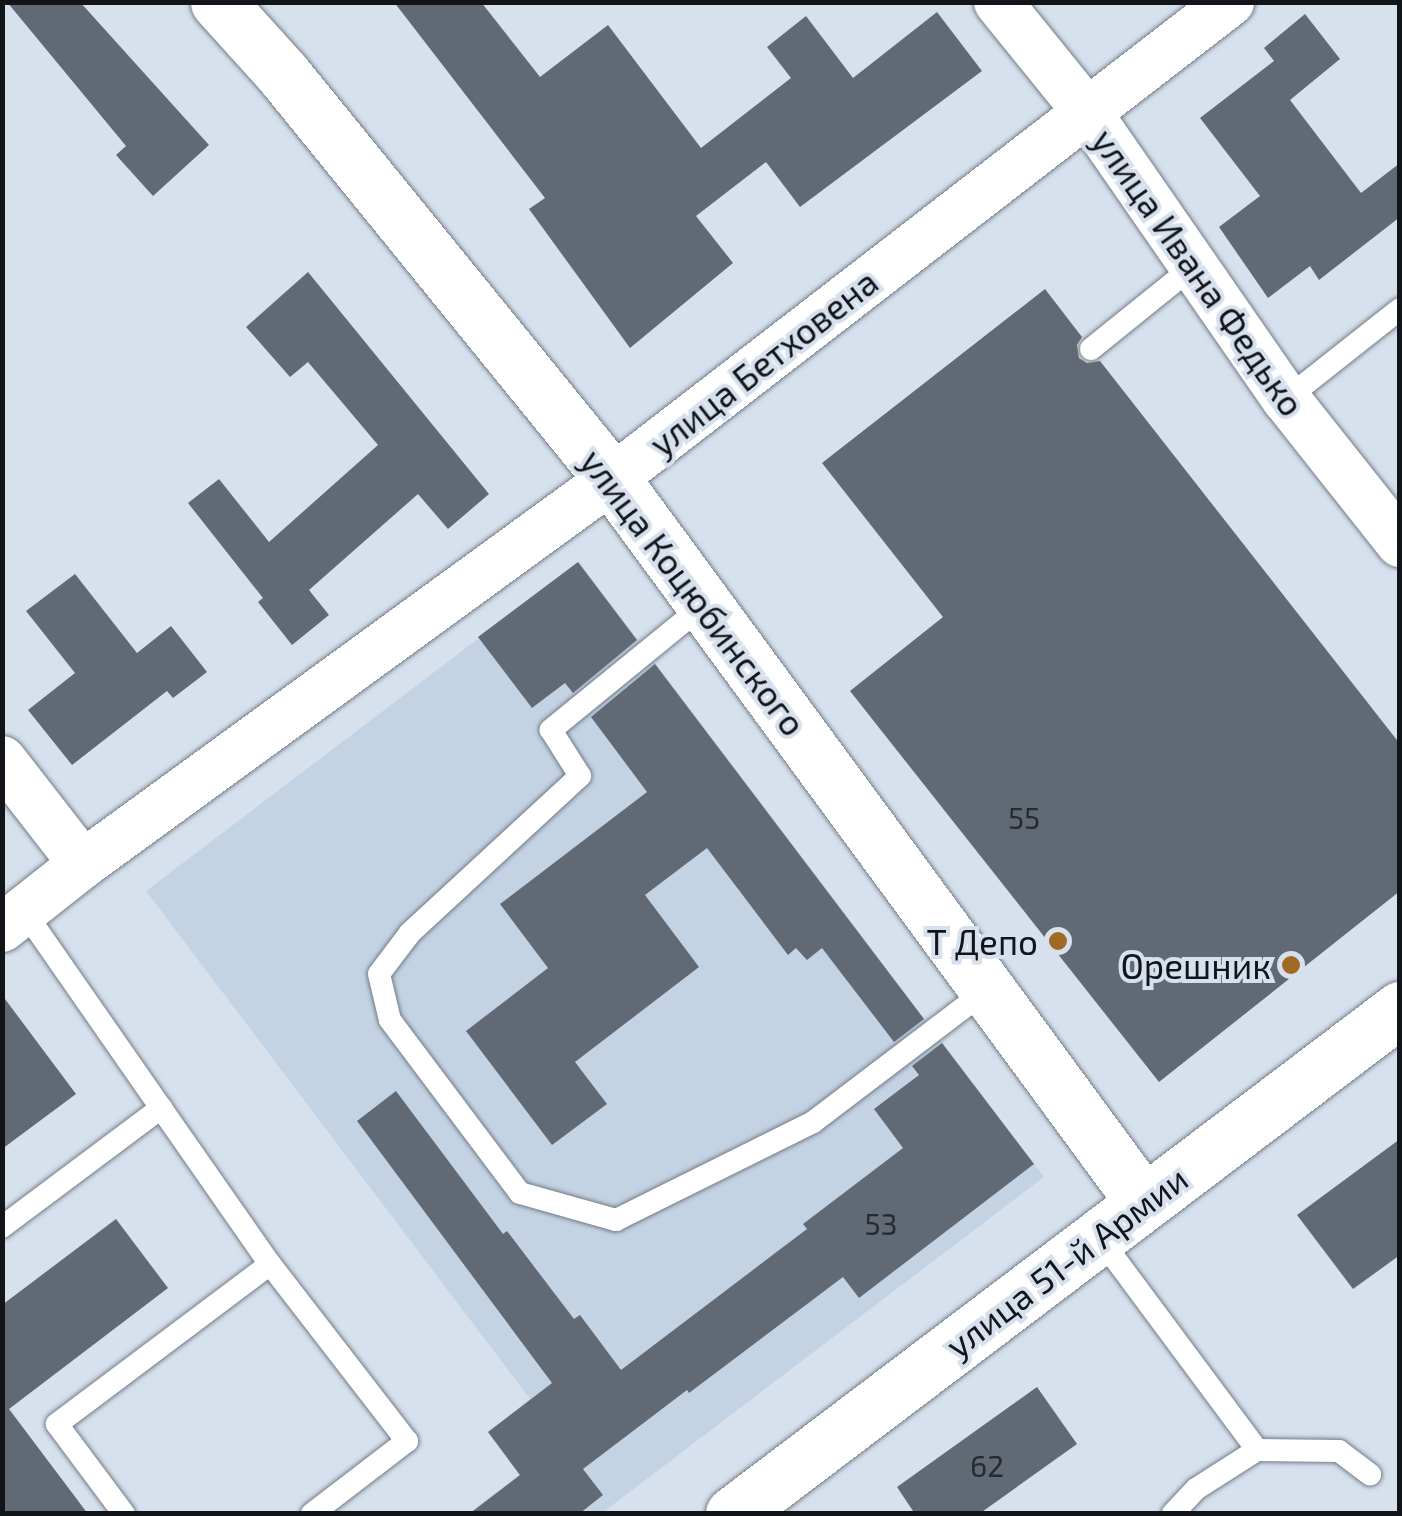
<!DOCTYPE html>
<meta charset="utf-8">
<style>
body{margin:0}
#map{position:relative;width:1402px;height:1516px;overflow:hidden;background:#d6e1ed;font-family:"Exo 2",sans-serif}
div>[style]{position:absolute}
.built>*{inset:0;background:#c4d3e4}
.building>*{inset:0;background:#616a74}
.roads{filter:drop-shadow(0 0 2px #727c86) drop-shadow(0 0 2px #727c86)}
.lane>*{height:22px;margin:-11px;padding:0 11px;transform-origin:11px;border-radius:11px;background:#fff}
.street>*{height:48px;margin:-24px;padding:0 24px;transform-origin:24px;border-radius:24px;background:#fff}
.secondary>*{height:55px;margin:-27.5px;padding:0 27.5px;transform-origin:27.5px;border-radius:27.5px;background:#fff}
.dots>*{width:28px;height:28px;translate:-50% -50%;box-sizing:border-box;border:5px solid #d6e1ed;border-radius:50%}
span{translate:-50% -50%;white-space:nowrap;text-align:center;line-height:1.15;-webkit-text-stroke:8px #d6e1ed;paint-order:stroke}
.number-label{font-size:30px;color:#252a30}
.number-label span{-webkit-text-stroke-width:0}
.street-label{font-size:35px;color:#111519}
.poi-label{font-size:35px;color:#111519}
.right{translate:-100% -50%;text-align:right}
.frame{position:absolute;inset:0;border:5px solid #111519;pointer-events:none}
</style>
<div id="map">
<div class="built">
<i style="clip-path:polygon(579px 562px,1044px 1177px,602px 1513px,469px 1513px,519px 1475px,488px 1432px,530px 1399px,146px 891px)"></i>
</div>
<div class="building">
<i style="clip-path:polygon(7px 2px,80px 2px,209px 145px,153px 196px,116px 155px,126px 146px)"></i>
<i style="clip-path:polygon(394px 2px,481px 2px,540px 77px,608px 25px,701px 148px,791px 78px,767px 47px,806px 16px,853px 78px,937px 12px,982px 71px,800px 207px,766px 162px,696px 216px,733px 263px,630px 348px,529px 209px,545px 198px)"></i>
<i style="clip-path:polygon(1305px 14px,1340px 59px,1290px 100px,1361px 193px,1400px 163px,1400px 217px,1319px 280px,1310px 266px,1268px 298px,1219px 227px,1260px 196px,1200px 118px,1274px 61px,1264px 48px)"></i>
<i style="clip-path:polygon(308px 272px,489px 494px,448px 529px,418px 494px,309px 590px,329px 615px,292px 645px,258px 602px,263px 598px,188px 503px,219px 479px,269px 542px,378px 445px,308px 362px,290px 377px,246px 327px)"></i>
<i style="clip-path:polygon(1045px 289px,1082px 337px,1077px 345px,1079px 358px,1087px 363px,1100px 361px,1400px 744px,1400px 891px,1159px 1082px,850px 691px,943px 617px,822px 463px)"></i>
<i style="clip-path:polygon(578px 562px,637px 640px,573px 693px,565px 683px,532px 708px,478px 637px)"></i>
<i style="clip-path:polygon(75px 574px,137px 653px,171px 626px,207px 672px,173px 698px,167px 691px,72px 765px,28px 710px,75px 673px,26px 611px)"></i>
<i style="clip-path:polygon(655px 664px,924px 1019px,894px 1042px,822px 948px,807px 960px,796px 948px,788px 955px,707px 848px,645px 895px,699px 967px,575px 1062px,607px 1104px,552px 1145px,466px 1031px,548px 968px,500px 904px,647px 792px,591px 717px)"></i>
<i style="clip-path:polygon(2px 995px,76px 1094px,2px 1149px)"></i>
<i style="clip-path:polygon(942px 1043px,1034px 1164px,859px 1298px,843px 1277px,689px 1393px,687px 1390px,583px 1469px,603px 1495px,579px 1514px,469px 1514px,520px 1475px,488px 1432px,552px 1383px,357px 1121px,396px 1091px,503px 1234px,507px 1231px,574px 1319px,580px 1315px,621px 1370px,807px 1229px,803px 1224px,903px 1148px,874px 1109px,919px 1075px,912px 1066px)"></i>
<i style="clip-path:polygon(1400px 1139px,1400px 1255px,1353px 1289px,1297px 1215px)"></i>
<i style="clip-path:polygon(116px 1219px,168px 1288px,9px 1409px,88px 1514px,2px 1514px,2px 1305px)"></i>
<i style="clip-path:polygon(1037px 1387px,1077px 1444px,979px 1514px,915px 1514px,897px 1487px)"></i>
</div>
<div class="roads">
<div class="lane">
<i style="left:1091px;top:349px;width:132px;rotate:-38.9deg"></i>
<i style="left:1286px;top:399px;width:145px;rotate:-38.3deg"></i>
<i style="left:704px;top:605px;width:198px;rotate:140.8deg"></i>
<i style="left:551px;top:730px;width:54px;rotate:57.8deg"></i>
<i style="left:580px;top:776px;width:231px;rotate:137.3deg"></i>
<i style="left:410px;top:933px;width:51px;rotate:127.1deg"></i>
<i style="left:379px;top:974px;width:47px;rotate:76.6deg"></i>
<i style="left:390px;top:1020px;width:216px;rotate:53.1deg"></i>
<i style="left:520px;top:1193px;width:100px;rotate:15.7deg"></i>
<i style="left:616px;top:1220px;width:220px;rotate:-26.4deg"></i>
<i style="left:813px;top:1122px;width:218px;rotate:-37.2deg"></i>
<i style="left:24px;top:911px;width:240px;rotate:55.2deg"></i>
<i style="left:2px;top:1227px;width:199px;rotate:-36.8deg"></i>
<i style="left:161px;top:1108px;width:190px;rotate:55.1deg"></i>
<i style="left:270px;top:1264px;width:224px;rotate:52.3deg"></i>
<i style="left:407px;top:1441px;width:120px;rotate:142.5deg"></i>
<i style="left:1099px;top:1237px;width:265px;rotate:53.4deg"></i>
<i style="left:1257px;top:1450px;width:72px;rotate:147.4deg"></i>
<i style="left:1196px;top:1489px;width:34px;rotate:133deg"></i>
<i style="left:1257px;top:1450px;width:82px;rotate:0.7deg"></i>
<i style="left:1339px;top:1451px;width:39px;rotate:37deg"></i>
<i style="left:124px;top:1514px;width:112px;rotate:-126.7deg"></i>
<i style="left:57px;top:1424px;width:266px;rotate:-36.9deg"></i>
</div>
<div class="street">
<i style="left:998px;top:2px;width:141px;rotate:51deg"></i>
<i style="left:1087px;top:112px;width:349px;rotate:55.3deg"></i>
<i style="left:1286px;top:399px;width:184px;rotate:51.6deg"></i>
<i style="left:2px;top:760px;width:132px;rotate:52.1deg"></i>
<i style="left:2px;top:928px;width:103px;rotate:-38.3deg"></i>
<i style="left:83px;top:864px;width:654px;rotate:-36.05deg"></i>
<i style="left:612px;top:479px;width:781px;rotate:-37.66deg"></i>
</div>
<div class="secondary">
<i style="left:218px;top:2px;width:97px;rotate:47.9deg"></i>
<i style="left:283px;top:74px;width:522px;rotate:50.91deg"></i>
<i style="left:612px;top:479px;width:898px;rotate:53.69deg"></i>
<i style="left:733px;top:1514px;width:837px;rotate:-37.13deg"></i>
</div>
</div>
<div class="dots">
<i style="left:1058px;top:941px;background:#a06a24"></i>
<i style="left:1291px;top:965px;background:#a06a24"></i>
</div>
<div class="number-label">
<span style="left:1024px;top:817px">55</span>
<span style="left:881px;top:1223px">53</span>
<span style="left:987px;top:1465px">62</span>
</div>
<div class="street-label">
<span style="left:1199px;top:272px;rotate:55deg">улица Ивана Федько</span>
<span style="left:763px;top:362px;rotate:-38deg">улица Бетховена</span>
<span style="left:694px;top:592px;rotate:53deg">улица Коцюбинского</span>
<span style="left:1066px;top:1261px;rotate:-37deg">улица 51-й Армии</span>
</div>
<div class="poi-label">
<span class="right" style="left:1038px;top:941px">Т Депо</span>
<span class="right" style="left:1271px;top:965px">Орешник</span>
</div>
<div class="frame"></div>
</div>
